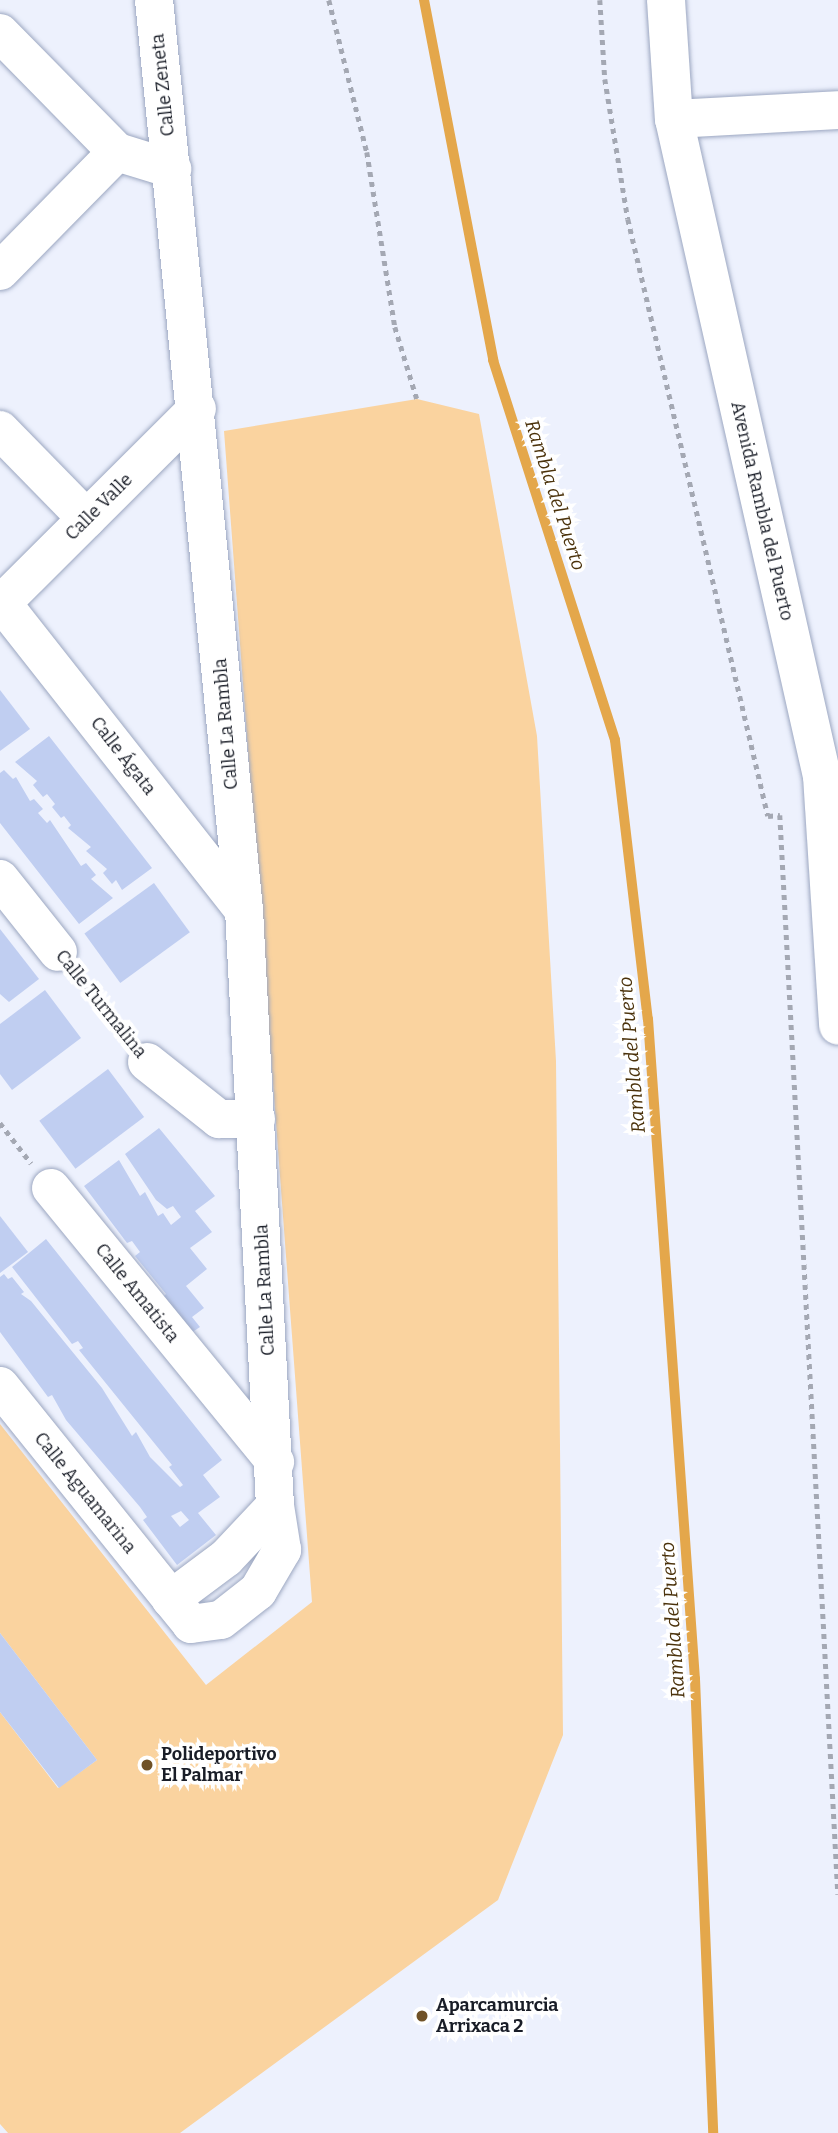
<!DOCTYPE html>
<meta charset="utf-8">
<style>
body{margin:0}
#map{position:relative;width:838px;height:2133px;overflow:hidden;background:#edf1fd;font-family:Bitter,serif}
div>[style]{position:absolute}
.green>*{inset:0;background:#fad39f}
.stream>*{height:10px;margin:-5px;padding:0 5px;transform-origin:5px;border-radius:5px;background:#e4a74b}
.building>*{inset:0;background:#c0cef1;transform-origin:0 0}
.path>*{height:4.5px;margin-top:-2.25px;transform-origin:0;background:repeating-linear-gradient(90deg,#a4a8b3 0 5px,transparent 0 10px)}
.roads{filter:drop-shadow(0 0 2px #9ca7c1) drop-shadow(0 0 2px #9ca7c1)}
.minor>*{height:38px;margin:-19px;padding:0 19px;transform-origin:19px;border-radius:19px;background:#fff}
.dots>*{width:19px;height:19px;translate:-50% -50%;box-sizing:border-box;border:4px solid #fff;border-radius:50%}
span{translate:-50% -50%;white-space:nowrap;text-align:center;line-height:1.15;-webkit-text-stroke:7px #fff;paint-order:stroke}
.street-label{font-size:18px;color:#191d27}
.poi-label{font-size:18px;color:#191d27;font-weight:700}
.left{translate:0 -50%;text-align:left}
.water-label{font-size:19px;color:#4b320b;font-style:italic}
</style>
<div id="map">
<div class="green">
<i style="clip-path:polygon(417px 399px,479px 414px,537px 736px,556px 1061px,563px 1735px,498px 1900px,180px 2133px,8px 2133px,0 2124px,0 1712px,58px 1788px,97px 1760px,0 1633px,0 1424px,206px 1685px,312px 1602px,224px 431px)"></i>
</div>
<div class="stream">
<i style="left:424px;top:0;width:367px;rotate:79.1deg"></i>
<i style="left:493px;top:360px;width:399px;rotate:72.2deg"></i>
<i style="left:615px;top:740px;width:281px;rotate:83.3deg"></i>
<i style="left:648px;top:1019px;width:662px;rotate:85.93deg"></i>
<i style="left:695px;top:1679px;width:454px;rotate:87.7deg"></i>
</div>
<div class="building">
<i style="clip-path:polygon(0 690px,30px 729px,0 751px)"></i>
<i style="clip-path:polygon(49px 736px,152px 868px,122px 890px,116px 880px,112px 884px,103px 873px,107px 869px,86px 851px,91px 847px,68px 828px,71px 825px,64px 816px,61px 818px,52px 807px,55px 804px,47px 794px,43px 797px,33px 785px,37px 781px,15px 762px)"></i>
<i style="clip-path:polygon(4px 770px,13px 779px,16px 777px,30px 801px,34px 799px,43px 809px,38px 813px,47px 823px,50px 820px,81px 866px,86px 863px,96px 875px,91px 879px,113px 898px,79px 924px,0 823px,0 773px)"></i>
<i style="left:154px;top:883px;width:61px;height:86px;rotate:54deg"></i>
<i style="clip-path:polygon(0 929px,39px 979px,9px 1002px,0 994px)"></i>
<i style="clip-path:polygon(45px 990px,81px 1038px,12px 1090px,0 1074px,0 1024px)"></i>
<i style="left:108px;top:1069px;width:60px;height:86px;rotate:53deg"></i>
<i style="clip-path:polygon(159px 1128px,215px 1196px,195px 1211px,212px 1232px,190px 1248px,207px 1269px,186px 1286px,204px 1308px,192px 1317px,200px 1327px,188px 1335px,160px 1300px,166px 1294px,135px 1256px,140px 1252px,132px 1241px,127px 1243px,84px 1186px,119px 1160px,140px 1196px,145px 1192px,158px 1216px,163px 1213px,171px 1225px,181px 1217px,173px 1206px,167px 1209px,156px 1200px,125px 1154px)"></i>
<i style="clip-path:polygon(0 1216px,28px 1252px,0 1273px)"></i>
<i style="clip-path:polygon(evenodd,46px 1239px,222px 1460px,203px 1475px,220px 1497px,198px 1513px,216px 1535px,177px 1565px,143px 1520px,147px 1517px,140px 1507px,66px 1420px,52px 1395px,48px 1397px,0 1332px,0 1277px,4px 1274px,8px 1279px,12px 1277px,24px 1292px,21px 1294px,31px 1301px,102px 1388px,132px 1436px,136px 1432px,150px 1457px,180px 1487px,183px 1485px,169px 1467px,172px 1465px,79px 1350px,83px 1348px,78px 1341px,72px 1344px,12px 1267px,46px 1239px,181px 1511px,189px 1520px,180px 1527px,171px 1516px,181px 1511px)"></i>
<i style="clip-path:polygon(0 1633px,97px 1760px,59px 1788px,0 1712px)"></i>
</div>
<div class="path">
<i style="left:329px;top:0;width:157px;rotate:76deg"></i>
<i style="left:367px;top:152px;width:177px;rotate:80.9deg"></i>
<i style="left:395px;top:327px;width:75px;rotate:73deg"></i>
<i style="left:600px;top:0;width:79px;rotate:86.4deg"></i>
<i style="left:605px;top:79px;width:142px;rotate:80.7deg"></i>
<i style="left:628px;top:219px;width:613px;rotate:76.8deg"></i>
<i style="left:768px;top:816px;width:12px;rotate:-5deg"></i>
<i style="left:780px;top:815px;width:1081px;rotate:86.92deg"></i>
<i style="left:80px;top:979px;width:75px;rotate:51deg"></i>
<i style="left:0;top:1123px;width:51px;rotate:52.2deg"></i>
</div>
<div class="roads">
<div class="minor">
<i style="left:154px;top:0;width:914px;rotate:84.35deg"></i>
<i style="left:244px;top:910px;width:597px;rotate:87.02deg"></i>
<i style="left:666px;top:0;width:119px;rotate:86.2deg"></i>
<i style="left:674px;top:119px;width:673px;rotate:77.31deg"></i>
<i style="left:822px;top:776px;width:250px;rotate:86.3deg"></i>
<i style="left:0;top:33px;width:167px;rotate:45.5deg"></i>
<i style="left:117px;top:152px;width:58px;rotate:17.2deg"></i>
<i style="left:674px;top:119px;width:164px;rotate:-3.1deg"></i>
<i style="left:0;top:271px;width:167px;rotate:-45.5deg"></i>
<i style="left:0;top:430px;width:124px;rotate:45.7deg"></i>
<i style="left:2px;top:603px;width:391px;rotate:51.8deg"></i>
<i style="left:0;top:605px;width:278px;rotate:-44.9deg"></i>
<i style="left:0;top:879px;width:93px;rotate:51.5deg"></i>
<i style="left:147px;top:1062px;width:92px;rotate:38.4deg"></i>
<i style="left:219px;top:1119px;width:37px"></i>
<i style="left:51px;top:1188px;width:354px;rotate:50.7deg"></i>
<i style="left:0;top:1386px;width:273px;rotate:51.2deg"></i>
<i style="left:171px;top:1599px;width:32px;rotate:51deg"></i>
<i style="left:191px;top:1624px;width:30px;rotate:-8deg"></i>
<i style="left:221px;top:1620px;width:47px;rotate:-38.1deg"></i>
<i style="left:258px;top:1591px;width:48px;rotate:-59.7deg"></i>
<i style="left:282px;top:1550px;width:45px;rotate:-99deg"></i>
<i style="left:275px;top:1506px;width:71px;rotate:133.3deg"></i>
<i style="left:226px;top:1558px;width:69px;rotate:143.3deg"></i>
</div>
</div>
<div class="dots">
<i style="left:147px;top:1765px;background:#705227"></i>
<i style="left:422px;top:2016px;background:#705227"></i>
</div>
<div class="street-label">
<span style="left:163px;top:85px;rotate:-96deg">Calle Zeneta</span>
<span style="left:99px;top:507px;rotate:-45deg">Calle Valle</span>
<span style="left:762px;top:511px;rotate:77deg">Avenida Rambla del Puerto</span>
<span style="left:226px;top:724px;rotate:-95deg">Calle La Rambla</span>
<span style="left:123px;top:756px;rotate:52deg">Calle Ágata</span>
<span style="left:101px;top:1004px;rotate:51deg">Calle Turmalina</span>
<span style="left:265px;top:1290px;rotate:-93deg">Calle La Rambla</span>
<span style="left:137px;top:1293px;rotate:51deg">Calle Amatista</span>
<span style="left:85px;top:1493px;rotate:51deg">Calle Aguamarina</span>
</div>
<div class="poi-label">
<span class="left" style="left:161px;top:1765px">Polideportivo<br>El Palmar</span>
<span class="left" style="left:436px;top:2016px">Aparcamurcia<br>Arrixaca 2</span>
</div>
<div class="water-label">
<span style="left:555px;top:495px;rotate:72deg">Rambla del Puerto</span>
<span style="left:632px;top:1055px;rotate:-95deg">Rambla del Puerto</span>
<span style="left:673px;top:1620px;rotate:-94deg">Rambla del Puerto</span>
</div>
</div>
